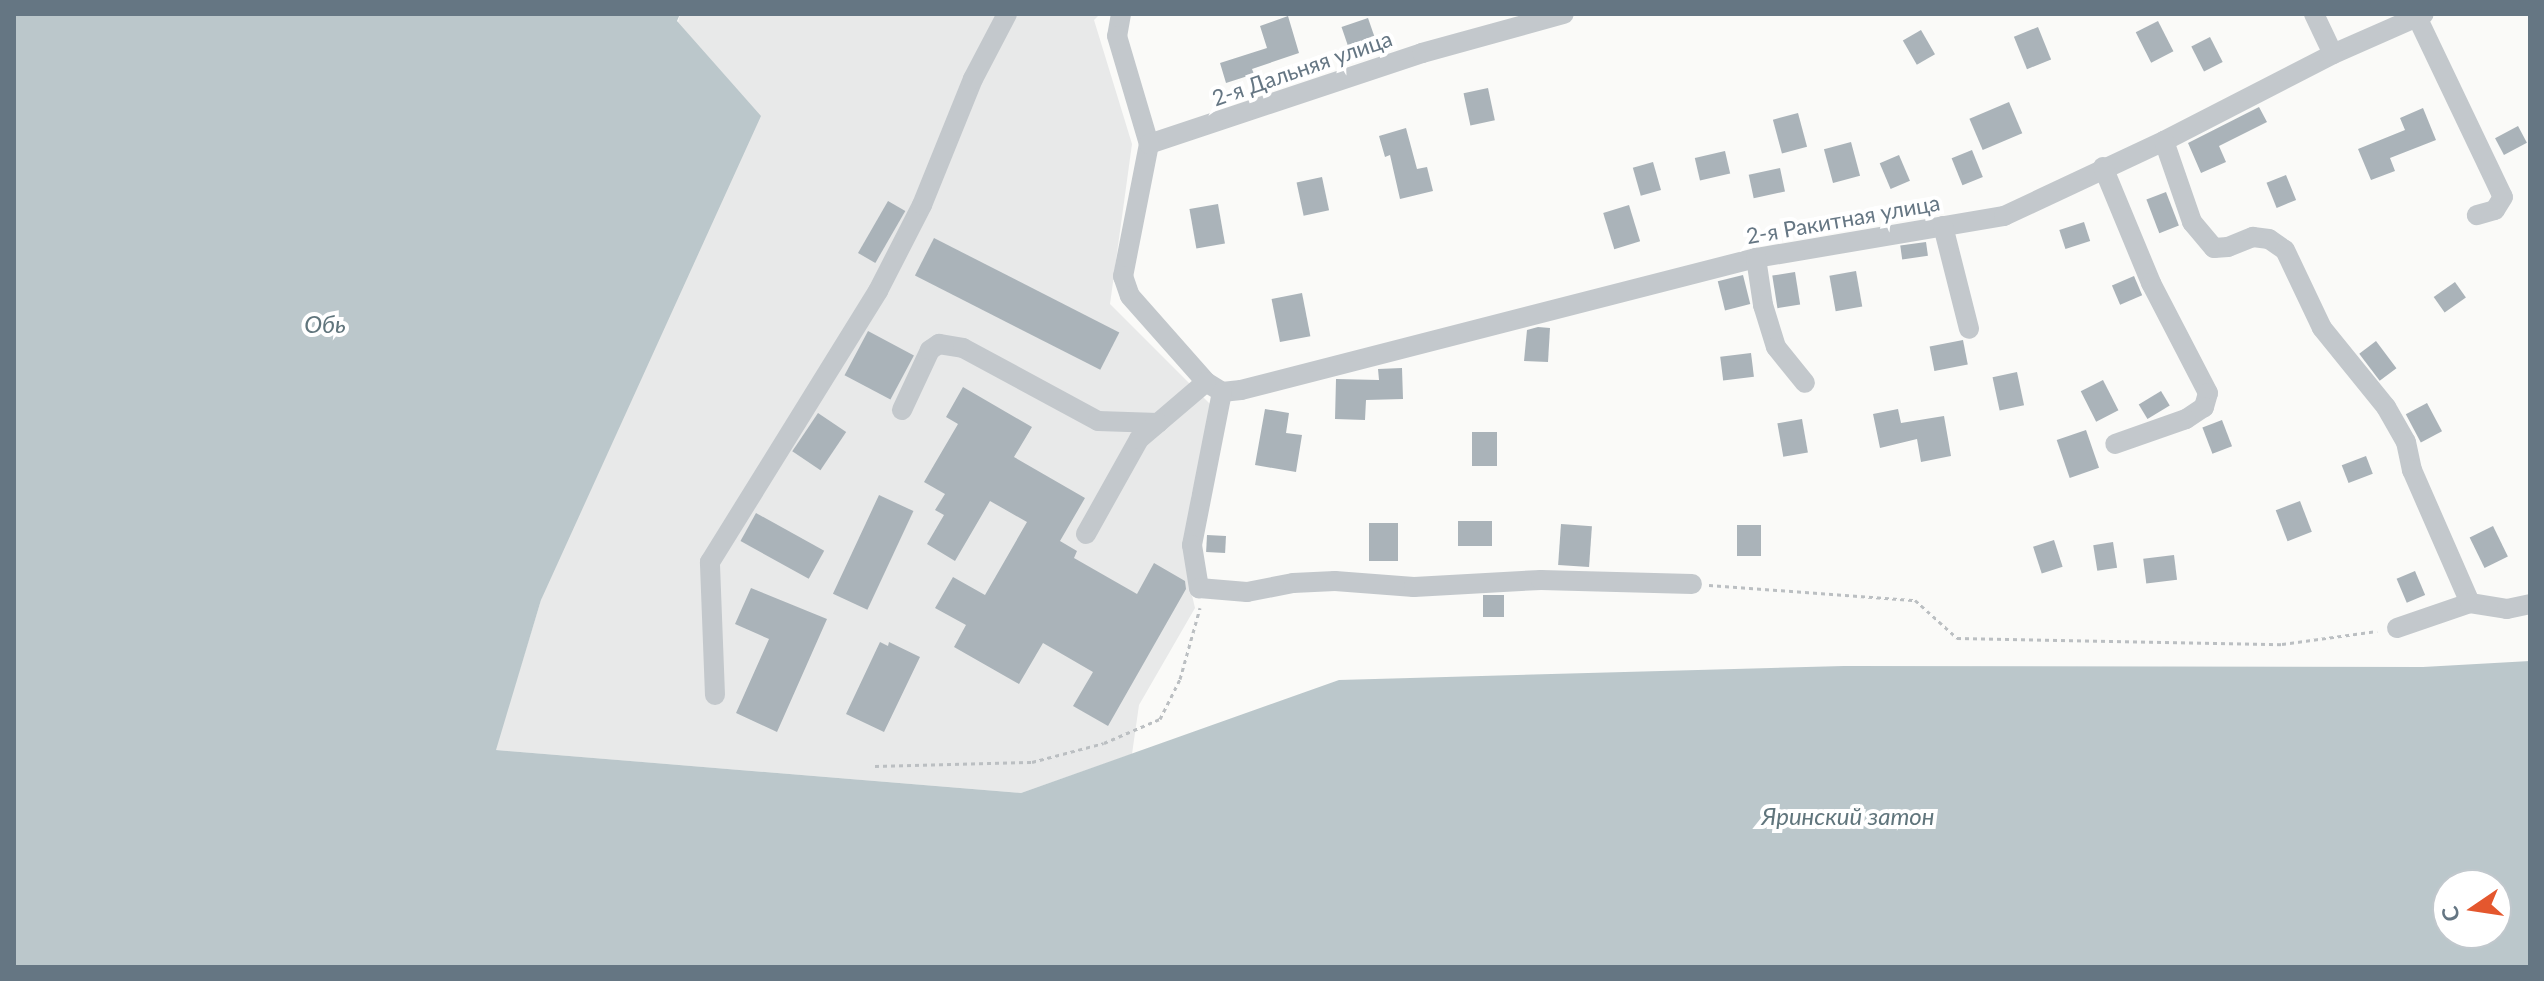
<!DOCTYPE html>
<meta charset="utf-8">
<style>
body{margin:0}
#map{position:relative;width:2544px;height:981px;overflow:hidden;background:#fafaf8;font-family:Lato,sans-serif}
div>[style]{position:absolute}
.built>*{inset:0;background:#e8e9e9}
.water>*{inset:0;background:#bbc7cb}
.building>*{inset:0;background:#aab3b9;transform-origin:0 0}
.path>*{height:3px;margin-top:-1.5px;transform-origin:0;background:repeating-linear-gradient(90deg,#bbbfc2 0 4px,transparent 0 8px)}
.minor>*{height:20px;margin:-10px;padding:0 10px;transform-origin:10px;border-radius:10px;background:#c3c8cc}
span{translate:-50% -50%;white-space:nowrap;text-align:center;line-height:1.15;-webkit-text-stroke:8px #fff;paint-order:stroke}
.street-label{font-size:22px;color:#657683}
.water-label{font-size:24px;color:#60757c;font-style:italic}
.frame{position:absolute;inset:0;border:16px solid #657683;pointer-events:none}
.north{position:absolute;left:2432px;top:869px;width:80px;height:80px;box-sizing:border-box;background:#fff;border:2px solid #c1c8cd;border-radius:50%;rotate:257deg;font-size:22px;font-weight:700;line-height:32px;text-align:center;color:#657683}
.north::after{content:'';display:block;margin:auto;width:28px;height:36px;background:#e4572e;clip-path:polygon(50% 0,100% 100%,50% 72%,0 100%)}
</style>
<div id="map">
<div class="built">
<i style="clip-path:polygon(680px 14px,1100px 14px,1094px 20px,1132px 144px,1110px 304px,1214px 408px,1191px 497px,1187px 574px,1195px 608px,1139px 705px,1132px 754px,1021px 793px,495px 750px,541px 600px)"></i>
</div>
<div class="water">
<i style="clip-path:polygon(evenodd,14px 14px,680px 14px,677px 21px,761px 116px,541px 600px,496px 750px,1021px 793px,1339px 680px,1844px 666px,2423px 667px,2530px 661px,2530px 967px,14px 967px,14px 14px,2448px 885px,2496px 885px,2496px 933px,2448px 933px,2448px 885px)"></i>
</div>
<div class="building">
<i style="clip-path:polygon(1288px 16px,1299px 53px,1252px 69px,1254px 74px,1226px 83px,1220px 63px,1267px 48px,1260px 26px)"></i>
<i style="left:1368px;top:18px;width:21px;height:28px;rotate:71deg"></i>
<i style="left:2158px;top:21px;width:34px;height:25px;rotate:63deg"></i>
<i style="left:2038px;top:27px;width:35px;height:26px;rotate:68deg"></i>
<i style="left:1921px;top:30px;width:28px;height:21px;rotate:60deg"></i>
<i style="left:2210px;top:37px;width:28px;height:21px;rotate:63deg"></i>
<i style="left:1488px;top:88px;width:33px;height:25px;rotate:78deg"></i>
<i style="left:2009px;top:102px;width:34px;height:43px;rotate:67deg"></i>
<i style="clip-path:polygon(2259px 107px,2267px 122px,2219px 146px,2226px 162px,2201px 173px,2188px 143px)"></i>
<i style="clip-path:polygon(2423px 108px,2436px 140px,2390px 158px,2395px 171px,2371px 180px,2358px 149px,2405px 130px,2400px 118px)"></i>
<i style="left:1798px;top:113px;width:35px;height:26px;rotate:75deg"></i>
<i style="left:2518px;top:126px;width:19px;height:26px;rotate:62deg"></i>
<i style="clip-path:polygon(1406px 128px,1417px 169px,1427px 167px,1433px 191px,1400px 199px,1390px 155px,1385px 157px,1379px 136px)"></i>
<i style="left:1851px;top:142px;width:35px;height:28px;rotate:75deg"></i>
<i style="left:1972px;top:150px;width:29px;height:22px;rotate:68deg"></i>
<i style="left:1725px;top:151px;width:23px;height:31px;rotate:77deg"></i>
<i style="left:1899px;top:155px;width:28px;height:21px;rotate:67deg"></i>
<i style="left:1653px;top:162px;width:29px;height:21px;rotate:74deg"></i>
<i style="left:1780px;top:168px;width:24px;height:32px;rotate:78deg"></i>
<i style="left:2286px;top:175px;width:27px;height:21px;rotate:68deg"></i>
<i style="left:1322px;top:177px;width:34px;height:26px;rotate:78deg"></i>
<i style="left:2166px;top:192px;width:36px;height:21px;rotate:69deg"></i>
<i style="left:888px;top:201px;width:20px;height:60px;rotate:30deg"></i>
<i style="left:1218px;top:204px;width:40px;height:29px;rotate:80deg"></i>
<i style="left:1629px;top:205px;width:38px;height:27px;rotate:73deg"></i>
<i style="left:2084px;top:222px;width:20px;height:26px;rotate:72deg"></i>
<i style="left:934px;top:238px;width:208px;height:42px;rotate:27deg"></i>
<i style="left:1926px;top:242px;width:14px;height:26px;rotate:82deg"></i>
<i style="left:1856px;top:271px;width:36px;height:27px;rotate:80deg"></i>
<i style="left:1795px;top:272px;width:33px;height:23px;rotate:81deg"></i>
<i style="left:1743px;top:275px;width:30px;height:26px;rotate:76deg"></i>
<i style="left:2134px;top:276px;width:21px;height:24px;rotate:67deg"></i>
<i style="left:2455px;top:282px;width:19px;height:26px;rotate:55deg"></i>
<i style="left:1302px;top:293px;width:44px;height:31px;rotate:79deg"></i>
<i style="clip-path:polygon(1538px 327px,1550px 328px,1548px 362px,1524px 361px,1527px 330px)"></i>
<i style="left:868px;top:331px;width:52px;height:50px;rotate:28deg"></i>
<i style="left:1963px;top:340px;width:25px;height:34px;rotate:79deg"></i>
<i style="left:2376px;top:341px;width:34px;height:21px;rotate:53deg"></i>
<i style="left:1751px;top:353px;width:24px;height:31px;rotate:83deg"></i>
<i style="clip-path:polygon(1402px 368px,1403px 399px,1366px 400px,1365px 420px,1335px 419px,1336px 379px,1379px 380px,1378px 369px)"></i>
<i style="left:2017px;top:372px;width:34px;height:25px;rotate:78deg"></i>
<i style="left:2103px;top:380px;width:34px;height:25px;rotate:63deg"></i>
<i style="clip-path:polygon(963px 387px,1032px 427px,1014px 457px,1085px 498px,1060px 541px,1077px 551px,1074px 558px,1137px 594px,1154px 563px,1185px 581px,1186px 589px,1108px 726px,1073px 706px,1093px 672px,1043px 643px,1019px 684px,954px 647px,966px 625px,935px 608px,953px 577px,985px 595px,1027px 522px,990px 501px,955px 561px,927px 544px,944px 515px,935px 510px,945px 494px,924px 482px,958px 424px,946px 417px)"></i>
<i style="left:2161px;top:391px;width:17px;height:26px;rotate:59deg"></i>
<i style="left:2427px;top:403px;width:32px;height:24px;rotate:62deg"></i>
<i style="clip-path:polygon(1265px 409px,1289px 413px,1286px 433px,1302px 435px,1296px 472px,1255px 465px)"></i>
<i style="clip-path:polygon(1898px 409px,1901px 423px,1944px 416px,1951px 456px,1921px 462px,1917px 439px,1880px 448px,1873px 414px)"></i>
<i style="left:818px;top:413px;width:34px;height:46px;rotate:34deg"></i>
<i style="left:1802px;top:419px;width:34px;height:25px;rotate:80deg"></i>
<i style="left:2222px;top:420px;width:28px;height:21px;rotate:69deg"></i>
<i style="left:2086px;top:430px;width:40px;height:31px;rotate:71deg"></i>
<i style="left:1472px;top:432px;width:25px;height:34px"></i>
<i style="left:2366px;top:456px;width:19px;height:26px;rotate:69deg"></i>
<i style="left:879px;top:495px;width:38px;height:109px;rotate:25deg"></i>
<i style="left:2300px;top:501px;width:33px;height:26px;rotate:69deg"></i>
<i style="left:756px;top:513px;width:78px;height:32px;rotate:29deg"></i>
<i style="left:1458px;top:521px;width:34px;height:25px"></i>
<i style="left:1369px;top:523px;width:29px;height:38px"></i>
<i style="left:1561px;top:524px;width:31px;height:41px;rotate:4deg"></i>
<i style="left:1737px;top:525px;width:24px;height:31px"></i>
<i style="left:2493px;top:526px;width:34px;height:26px;rotate:64deg"></i>
<i style="left:1207px;top:535px;width:19px;height:17px;rotate:3deg"></i>
<i style="left:2054px;top:540px;width:28px;height:22px;rotate:72deg"></i>
<i style="left:2113px;top:542px;width:26px;height:20px;rotate:81deg"></i>
<i style="left:2174px;top:555px;width:25px;height:31px;rotate:83deg"></i>
<i style="left:2415px;top:571px;width:26px;height:20px;rotate:67deg"></i>
<i style="clip-path:polygon(751px 588px,827px 619px,777px 732px,736px 713px,769px 639px,735px 624px)"></i>
<i style="left:1504px;top:595px;width:22px;height:21px;rotate:90deg"></i>
<i style="clip-path:polygon(880px 642px,888px 646px,889px 642px,920px 657px,884px 732px,846px 714px)"></i>
</div>
<div class="path">
<i style="left:1709px;top:585px;width:207px;rotate:4.2deg"></i>
<i style="left:1915px;top:600px;width:57px;rotate:42.1deg"></i>
<i style="left:1957px;top:638px;width:325px;rotate:1.1deg"></i>
<i style="left:2282px;top:644px;width:96px;rotate:-7.8deg"></i>
<i style="left:875px;top:766px;width:157px;rotate:-1.5deg"></i>
<i style="left:1032px;top:762px;width:74px;rotate:-14.8deg"></i>
<i style="left:1104px;top:743px;width:61px;rotate:-23.2deg"></i>
<i style="left:1160px;top:719px;width:45px;rotate:-63.4deg"></i>
<i style="left:1180px;top:679px;width:74px;rotate:-74.3deg"></i>
</div>
<div class="minor">
<i style="left:1121px;top:14px;width:22px;rotate:100deg"></i>
<i style="left:1117px;top:36px;width:113px;rotate:73.5deg"></i>
<i style="left:1149px;top:144px;width:135px;rotate:101.1deg"></i>
<i style="left:1123px;top:276px;width:21px;rotate:71deg"></i>
<i style="left:1130px;top:296px;width:115px;rotate:48.5deg"></i>
<i style="left:1206px;top:382px;width:19px;rotate:32deg"></i>
<i style="left:1222px;top:392px;width:19px;rotate:-6deg"></i>
<i style="left:1241px;top:390px;width:532px;rotate:-14.38deg"></i>
<i style="left:1756px;top:258px;width:252px;rotate:-9.6deg"></i>
<i style="left:2004px;top:216px;width:177px;rotate:-25.1deg"></i>
<i style="left:2164px;top:141px;width:190px;rotate:-27.2deg"></i>
<i style="left:2333px;top:54px;width:99px;rotate:-23.7deg"></i>
<i style="left:2314px;top:14px;width:44px;rotate:64.6deg"></i>
<i style="left:2417px;top:17px;width:199px;rotate:64.5deg"></i>
<i style="left:2503px;top:197px;width:15px;rotate:122deg"></i>
<i style="left:2495px;top:210px;width:19px;rotate:164deg"></i>
<i style="left:2164px;top:141px;width:86px;rotate:70.9deg"></i>
<i style="left:2192px;top:222px;width:34px;rotate:50deg"></i>
<i style="left:2214px;top:248px;width:14px;rotate:-4deg"></i>
<i style="left:2228px;top:247px;width:27px;rotate:-22deg"></i>
<i style="left:2253px;top:237px;width:16px;rotate:7deg"></i>
<i style="left:2269px;top:239px;width:19px;rotate:35deg"></i>
<i style="left:2285px;top:250px;width:86px;rotate:64.6deg"></i>
<i style="left:2322px;top:328px;width:102px;rotate:51deg"></i>
<i style="left:2386px;top:407px;width:40px;rotate:60.3deg"></i>
<i style="left:2406px;top:442px;width:29px;rotate:78deg"></i>
<i style="left:2412px;top:470px;width:145px;rotate:66.4deg"></i>
<i style="left:1149px;top:144px;width:288px;rotate:-18.4deg"></i>
<i style="left:1422px;top:53px;width:147px;rotate:-15.4deg"></i>
<i style="left:2103px;top:167px;width:126px;rotate:67.5deg"></i>
<i style="left:2151px;top:283px;width:124px;rotate:62.6deg"></i>
<i style="left:2208px;top:393px;width:15px;rotate:106deg"></i>
<i style="left:2204px;top:407px;width:22px;rotate:146deg"></i>
<i style="left:2186px;top:419px;width:75px;rotate:160.6deg"></i>
<i style="left:1943px;top:226px;width:106px;rotate:75.8deg"></i>
<i style="left:1756px;top:258px;width:48px;rotate:81.5deg"></i>
<i style="left:1763px;top:305px;width:44px;rotate:72.8deg"></i>
<i style="left:1776px;top:347px;width:46px;rotate:51.1deg"></i>
<i style="left:1222px;top:392px;width:156px;rotate:101.1deg"></i>
<i style="left:1192px;top:545px;width:44px;rotate:80.8deg"></i>
<i style="left:1199px;top:588px;width:48px;rotate:4.8deg"></i>
<i style="left:1247px;top:592px;width:47px;rotate:-11.1deg"></i>
<i style="left:1293px;top:583px;width:42px;rotate:-2.7deg"></i>
<i style="left:1335px;top:581px;width:79px;rotate:4.3deg"></i>
<i style="left:1414px;top:587px;width:127px;rotate:-3.2deg"></i>
<i style="left:1541px;top:580px;width:151px;rotate:1.5deg"></i>
<i style="left:902px;top:410px;width:66px;rotate:-65deg"></i>
<i style="left:930px;top:350px;width:11px;rotate:-34deg"></i>
<i style="left:939px;top:344px;width:24px;rotate:9deg"></i>
<i style="left:963px;top:348px;width:153px;rotate:28.4deg"></i>
<i style="left:1098px;top:421px;width:60px;rotate:1.9deg"></i>
<i style="left:1158px;top:423px;width:63px;rotate:-40.5deg"></i>
<i style="left:1086px;top:534px;width:109px;rotate:-60.8deg"></i>
<i style="left:1139px;top:439px;width:25px;rotate:-40deg"></i>
<i style="left:2397px;top:628px;width:77px;rotate:-18.9deg"></i>
<i style="left:2470px;top:603px;width:37px;rotate:9deg"></i>
<i style="left:2507px;top:609px;width:24px;rotate:-12deg"></i>
<i style="left:715px;top:695px;width:133px;rotate:-92.2deg"></i>
<i style="left:710px;top:562px;width:319px;rotate:-58.2deg"></i>
<i style="left:878px;top:291px;width:97px;rotate:-62.9deg"></i>
<i style="left:922px;top:205px;width:136px;rotate:-68deg"></i>
<i style="left:973px;top:79px;width:73px;rotate:-62.4deg"></i>
</div>
<div class="street-label">
<span style="left:1302px;top:68px;rotate:-19deg">2-я Дальняя улица</span>
<span style="left:1843px;top:219px;rotate:-10deg">2-я Ракитная улица</span>
</div>
<div class="water-label">
<span style="left:325px;top:324px">Обь</span>
<span style="left:1848px;top:816px">Яринский затон</span>
</div>
<div class="frame"></div>
<div class="north">С</div>
</div>
